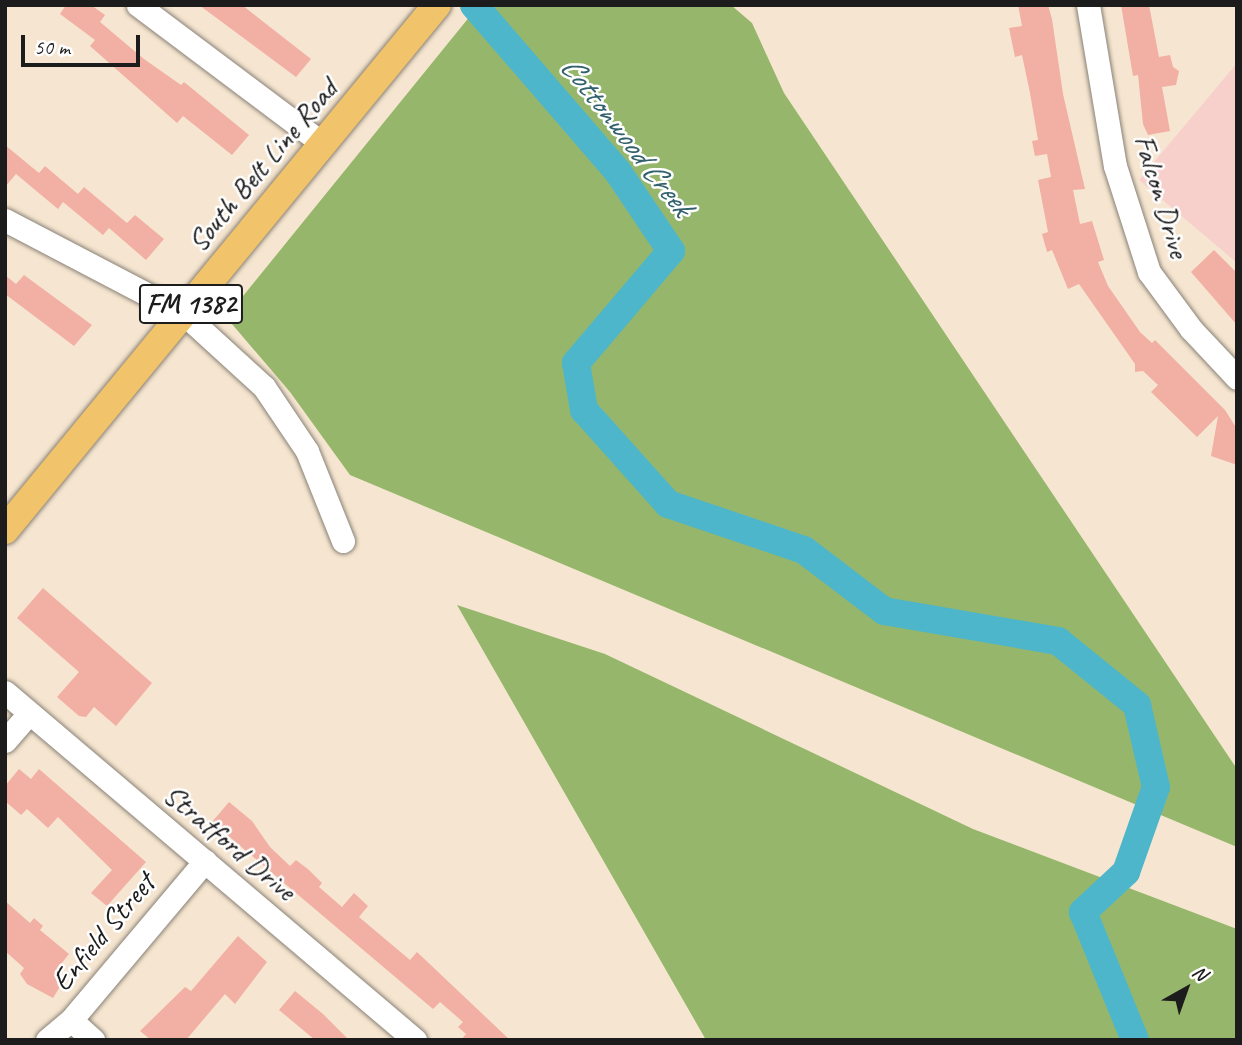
<!DOCTYPE html>
<style>
body{margin:0}
#map{position:relative;width:1242px;height:1045px;overflow:hidden;background:#f6e6d1;font-family:Caveat,sans-serif}
div>[style]{position:absolute}
.built>*{inset:0;background:#f7d0cc}
.forest>*{inset:0;background:#96b76b}
.river>*{height:28px;margin:-14px;padding:0 14px;transform-origin:14px;border-radius:14px;background:#4db6cb}
.building>*{inset:0;background:#f2afa4}
.roads{filter:drop-shadow(0 0 2px #898176) drop-shadow(0 0 2px #898176)}
.minor>*{height:23px;margin:-11.5px;padding:0 11.5px;transform-origin:11.5px;border-radius:11.5px;background:#fff}
.major>*{height:28px;margin:-14px;padding:0 14px;transform-origin:14px;border-radius:14px;background:#f1c36a}
span{translate:-50% -50%;white-space:nowrap;text-align:center;line-height:1.15;-webkit-text-stroke:5px #fff;paint-order:stroke}
.shield-label span{padding:2px 5px;background:#fff;border:2px solid;border-radius:5px;-webkit-text-stroke-width:0}
.shield-label{font-size:28px;color:#1c1c1c;font-weight:700}
.street-label{font-size:30px;color:#1c1c1c}
.water-label{font-size:32px;color:#32616b;font-style:italic}
.frame{position:absolute;inset:0;border:7px solid #1c1c1c;pointer-events:none}
.north{position:absolute;left:1151px;top:954px;width:70px;height:70px;-webkit-text-stroke:5px #fff;paint-order:stroke;rotate:40deg;font-size:19px;font-weight:700;line-height:28px;text-align:center;color:#1c1c1c}
.north::after{content:'';display:block;margin:auto;width:24px;height:32px;background:#1c1c1c;clip-path:polygon(50% 0,100% 100%,50% 72%,0 100%)}
.scale{position:absolute;left:21px;top:35px;width:119px;height:32px;box-sizing:border-box;border:4px solid #1c1c1c;border-top:0;padding-left:9px;font-size:21px;line-height:24px;white-space:nowrap;color:#1c1c1c;-webkit-text-stroke:5px #fff;paint-order:stroke}
</style>
<div id="map">
<div class="built">
<i style="clip-path:polygon(1237px 63px,1237px 263px,1139px 180px)"></i>
</div>
<div class="forest">
<i style="clip-path:polygon(479px 5px,731px 5px,752px 23px,784px 93px,1237px 769px,1237px 847px,350px 475px,290px 392px,226px 317px)"></i>
<i style="clip-path:polygon(457px 605px,605px 654px,973px 829px,1237px 929px,1237px 1040px,706px 1040px)"></i>
</div>
<div class="river">
<i style="left:474px;top:5px;width:221px;rotate:49.2deg"></i>
<i style="left:618px;top:172px;width:95px;rotate:56.1deg"></i>
<i style="left:671px;top:251px;width:147px;rotate:130.3deg"></i>
<i style="left:576px;top:363px;width:48px;rotate:80.3deg"></i>
<i style="left:584px;top:410px;width:126px;rotate:48.2deg"></i>
<i style="left:668px;top:504px;width:144px;rotate:18.7deg"></i>
<i style="left:804px;top:550px;width:101px;rotate:37.3deg"></i>
<i style="left:884px;top:611px;width:177px;rotate:9.8deg"></i>
<i style="left:1058px;top:641px;width:102px;rotate:39deg"></i>
<i style="left:1137px;top:705px;width:84px;rotate:77deg"></i>
<i style="left:1156px;top:787px;width:90px;rotate:109.4deg"></i>
<i style="left:1126px;top:872px;width:59px;rotate:137.1deg"></i>
<i style="left:1083px;top:912px;width:138px;rotate:67.9deg"></i>
</div>
<div class="building">
<i style="clip-path:polygon(66px 5px,91px 5px,105px 15px,100px 22px,144px 59px,181px 85px,184px 82px,249px 135px,232px 155px,183px 116px,177px 123px,90px 46px,95px 40px,60px 14px)"></i>
<i style="clip-path:polygon(199px 5px,242px 5px,311px 59px,296px 77px)"></i>
<i style="clip-path:polygon(1018px 5px,1048px 5px,1052px 19px,1063px 94px,1085px 189px,1073px 190px,1080px 224px,1092px 221px,1104px 260px,1098px 262px,1108px 286px,1140px 332px,1152px 343px,1155px 340px,1225px 410px,1237px 429px,1237px 465px,1211px 456px,1218px 416px,1197px 437px,1151px 392px,1158px 385px,1143px 371px,1135px 372px,1135px 364px,1079px 284px,1068px 289px,1052px 250px,1047px 252px,1042px 234px,1048px 232px,1038px 180px,1051px 177px,1047px 154px,1035px 156px,1032px 141px,1038px 140px,1030px 93px,1022px 55px,1015px 57px,1009px 28px,1022px 26px)"></i>
<i style="clip-path:polygon(1121px 5px,1149px 5px,1159px 57px,1170px 55px,1173px 67px,1179px 71px,1176px 85px,1162px 87px,1170px 131px,1148px 135px,1143px 124px,1138px 75px,1133px 76px)"></i>
<i style="clip-path:polygon(5px 145px,39px 173px,45px 166px,78px 194px,84px 187px,127px 223px,135px 215px,164px 239px,146px 260px,109px 228px,103px 235px,63px 202px,58px 209px,16px 174px,5px 187px)"></i>
<i style="clip-path:polygon(1214px 250px,1237px 273px,1237px 325px,1191px 272px)"></i>
<i style="clip-path:polygon(5px 275px,16px 284px,24px 275px,92px 325px,74px 346px,5px 294px)"></i>
<i style="clip-path:polygon(43px 588px,152px 683px,116px 726px,94px 707px,86px 717px,79px 716px,57px 697px,79px 672px,17px 618px)"></i>
<i style="clip-path:polygon(19px 769px,31px 779px,39px 769px,146px 862px,107px 906px,91px 893px,112px 870px,58px 817px,48px 828px,27px 809px,21px 815px,5px 801px,5px 786px)"></i>
<i style="clip-path:polygon(229px 802px,252px 821px,270px 847px,290px 866px,296px 860px,309px 870px,322px 883px,319px 887px,342px 907px,354px 893px,368px 906px,359px 917px,410px 960px,417px 952px,510px 1040px,461px 1040px,466px 1034px,458px 1027px,463px 1022px,440px 1002px,433px 1009px,212px 822px)"></i>
<i style="clip-path:polygon(5px 901px,30px 923px,34px 918px,43px 926px,40px 930px,69px 954px,57px 969px,66px 977px,53px 998px,27px 984px,20px 974px,24px 968px,5px 951px)"></i>
<i style="clip-path:polygon(238px 936px,267px 962px,235px 1004px,225px 994px,186px 1040px,151px 1040px,140px 1031px,185px 987px,191px 991px)"></i>
<i style="clip-path:polygon(295px 991px,323px 1014px,349px 1040px,315px 1040px,279px 1010px)"></i>
</div>
<div class="roads">
<div class="minor">
<i style="left:138px;top:5px;width:230px;rotate:36.9deg"></i>
<i style="left:1088px;top:5px;width:163px;rotate:80.5deg"></i>
<i style="left:1115px;top:166px;width:111px;rotate:72.2deg"></i>
<i style="left:1149px;top:272px;width:71px;rotate:53.6deg"></i>
<i style="left:1191px;top:329px;width:67px;rotate:46.8deg"></i>
<i style="left:5px;top:220px;width:201px;rotate:27.6deg"></i>
<i style="left:183px;top:313px;width:110px;rotate:42.4deg"></i>
<i style="left:264px;top:387px;width:77px;rotate:56.1deg"></i>
<i style="left:307px;top:451px;width:97px;rotate:68.2deg"></i>
<i style="left:5px;top:692px;width:538px;rotate:40.32deg"></i>
<i style="left:5px;top:741px;width:37px;rotate:-49deg"></i>
<i style="left:71px;top:1020px;width:30px;rotate:42deg"></i>
<i style="left:47px;top:1040px;width:31px;rotate:-40deg"></i>
<i style="left:71px;top:1020px;width:208px;rotate:-49.9deg"></i>
</div>
<div class="major">
<i style="left:5px;top:530px;width:680px;rotate:-50.55deg"></i>
</div>
</div>
<div class="shield-label">
<span style="left:191px;top:304px">FM 1382</span>
</div>
<div class="street-label">
<span style="left:262px;top:165px;rotate:-50deg">South Belt Line Road</span>
<span style="left:1162px;top:196px;rotate:73deg">Falcon Drive</span>
<span style="left:230px;top:842px;rotate:40deg">Stratford Drive</span>
<span style="left:103px;top:932px;rotate:-50deg">Enfield Street</span>
</div>
<div class="water-label">
<span style="left:626px;top:136px;rotate:52deg">Cottonwood Creek</span>
</div>
<div class="frame"></div>
<div class="north">N</div>
<div class="scale">50 m</div>
</div>
